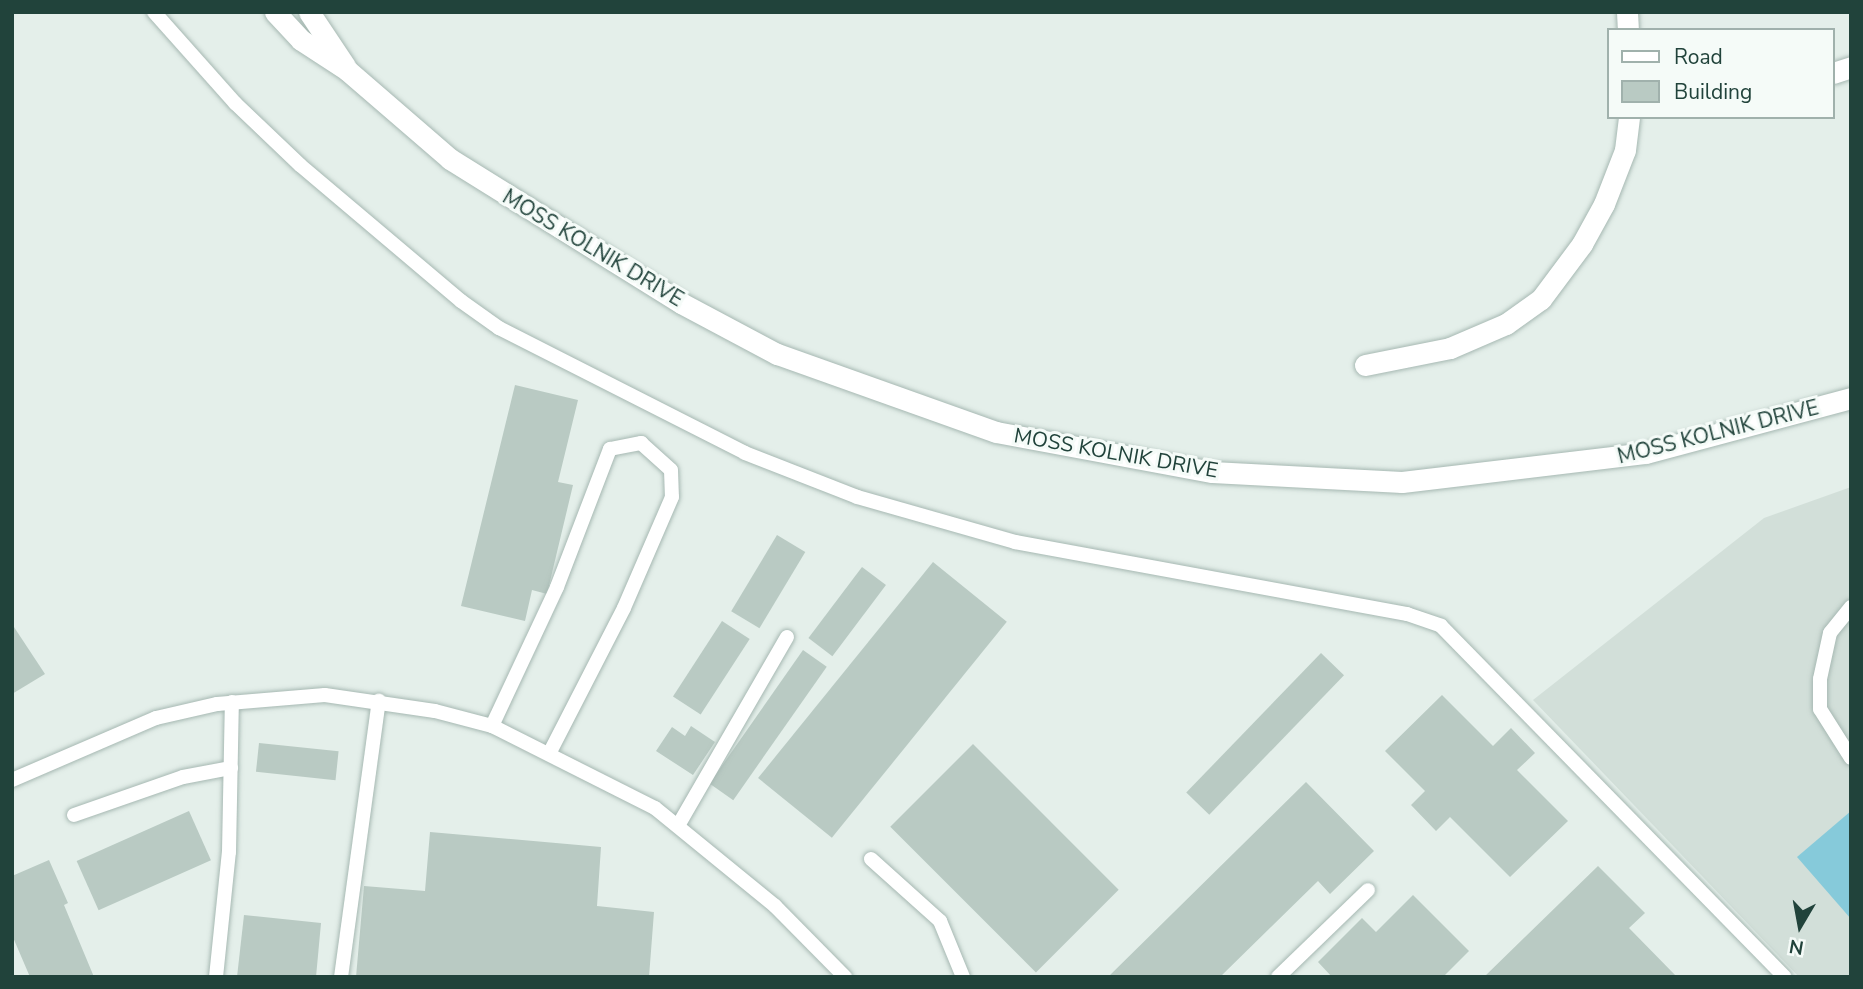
<!DOCTYPE html>
<style>
body{margin:0}
#map{position:relative;width:1863px;height:989px;overflow:hidden;background:#e4efea;font-family:"Nunito Sans",sans-serif}
div>[style]{position:absolute}
.built>*{inset:0;background:#d2dfd9}
.water>*{inset:0;background:#86cada}
.building>*{inset:0;background:#b9cac3;transform-origin:0 0}
.roads{filter:drop-shadow(0 0 2px #a6b8b2) drop-shadow(0 0 2px #a6b8b2)}
.lane>*{height:14px;margin:-7px;padding:0 7px;transform-origin:7px;border-radius:7px;background:#fff}
.street>*{height:21px;margin:-10.5px;padding:0 10.5px;transform-origin:10.5px;border-radius:10.5px;background:#fff}
.secondary>*{height:21px;margin:-10.5px;padding:0 10.5px;transform-origin:10.5px;border-radius:10.5px;background:#fff}
span{translate:-50% -50%;white-space:nowrap;text-align:center;line-height:1.15;-webkit-text-stroke:6px #f5fbf8;paint-order:stroke}
.street-label{font-size:21px;color:#21433b}
.frame{position:absolute;inset:0;border:14px solid #21433b;pointer-events:none}
.legend{position:absolute;left:1607px;top:28px;width:228px;height:91px;box-sizing:border-box;background:#f5fbf8;border:2px solid #a0b1ac;margin:0;padding:9px 12px;list-style:none;font-size:21px;color:#21433b}
.legend li{display:flex;align-items:center;gap:14px;height:35px}
.legend b{width:35px;border:2px solid #a0b1ac}
.north{position:absolute;left:1765px;top:891px;width:70px;height:70px;-webkit-text-stroke:5px #f5fbf8;paint-order:stroke;rotate:190deg;font-size:19px;font-weight:700;line-height:28px;text-align:center;color:#21433b}
.north::after{content:'';display:block;margin:auto;width:24px;height:32px;background:#21433b;clip-path:polygon(50% 0,100% 100%,50% 72%,0 100%)}
</style>
<div id="map">
<div class="built">
<i style="clip-path:polygon(1851px 487px,1851px 977px,1799px 977px,1533px 700px,1764px 518px)"></i>
</div>
<div class="water">
<i style="clip-path:polygon(1851px 811px,1851px 919px,1797px 857px)"></i>
</div>
<div class="building">
<i style="clip-path:polygon(515px 385px,578px 400px,558px 482px,573px 485px,547px 594px,532px 590px,525px 621px,461px 606px)"></i>
<i style="left:777px;top:535px;width:33px;height:89px;rotate:31deg"></i>
<i style="left:933px;top:562px;width:95px;height:278px;rotate:39deg"></i>
<i style="left:862px;top:567px;width:30px;height:89px;rotate:37deg"></i>
<i style="left:722px;top:621px;width:33px;height:90px;rotate:33deg"></i>
<i style="clip-path:polygon(12px 624px,45px 674px,12px 694px)"></i>
<i style="left:803px;top:650px;width:29px;height:163px;rotate:35deg"></i>
<i style="left:1321px;top:653px;width:32px;height:194px;rotate:44deg"></i>
<i style="clip-path:polygon(1442px 695px,1493px 746px,1511px 728px,1535px 753px,1517px 770px,1568px 821px,1510px 877px,1450px 817px,1436px 831px,1411px 805px,1425px 791px,1385px 751px)"></i>
<i style="clip-path:polygon(691px 726px,715px 742px,693px 775px,656px 751px,672px 727px,685px 736px)"></i>
<i style="left:259px;top:743px;width:80px;height:29px;rotate:6deg"></i>
<i style="left:973px;top:744px;width:206px;height:117px;rotate:45deg"></i>
<i style="clip-path:polygon(1306px 782px,1374px 851px,1330px 894px,1318px 881px,1220px 977px,1108px 977px)"></i>
<i style="left:189px;top:811px;width:54px;height:123px;rotate:66deg"></i>
<i style="clip-path:polygon(430px 832px,601px 847px,597px 906px,654px 912px,649px 977px,356px 977px,364px 886px,425px 891px)"></i>
<i style="clip-path:polygon(49px 860px,68px 903px,64px 905px,94px 977px,30px 977px,12px 935px,12px 876px)"></i>
<i style="clip-path:polygon(1598px 866px,1645px 913px,1629px 928px,1677px 977px,1484px 977px)"></i>
<i style="clip-path:polygon(1413px 895px,1469px 951px,1443px 977px,1332px 977px,1318px 962px,1362px 918px,1376px 932px)"></i>
<i style="clip-path:polygon(244px 915px,321px 923px,316px 977px,237px 977px)"></i>
</div>
<div class="roads">
<div class="lane">
<i style="left:154px;top:12px;width:122px;rotate:48.3deg"></i>
<i style="left:235px;top:103px;width:90px;rotate:43.6deg"></i>
<i style="left:300px;top:165px;width:211px;rotate:40.2deg"></i>
<i style="left:461px;top:301px;width:47px;rotate:35.4deg"></i>
<i style="left:499px;top:328px;width:276px;rotate:26.9deg"></i>
<i style="left:745px;top:453px;width:120px;rotate:21.4deg"></i>
<i style="left:857px;top:497px;width:164px;rotate:15.9deg"></i>
<i style="left:1015px;top:542px;width:399px;rotate:10.4deg"></i>
<i style="left:1407px;top:614px;width:36px;rotate:19deg"></i>
<i style="left:1441px;top:626px;width:491px;rotate:45.6deg"></i>
<i style="left:1851px;top:607px;width:33px;rotate:129deg"></i>
<i style="left:1830px;top:633px;width:47px;rotate:102.3deg"></i>
<i style="left:1820px;top:679px;width:30px;rotate:90deg"></i>
<i style="left:1820px;top:709px;width:58px;rotate:57.7deg"></i>
<i style="left:492px;top:726px;width:153px;rotate:-64.9deg"></i>
<i style="left:557px;top:587px;width:148px;rotate:-69deg"></i>
<i style="left:610px;top:449px;width:32px;rotate:-11deg"></i>
<i style="left:641px;top:443px;width:40px;rotate:42deg"></i>
<i style="left:671px;top:470px;width:27px;rotate:88deg"></i>
<i style="left:672px;top:497px;width:121px;rotate:113.4deg"></i>
<i style="left:624px;top:608px;width:162px;rotate:117.2deg"></i>
<i style="left:12px;top:780px;width:157px;rotate:-23.3deg"></i>
<i style="left:156px;top:718px;width:63px;rotate:-12.9deg"></i>
<i style="left:217px;top:704px;width:108px;rotate:-4.8deg"></i>
<i style="left:325px;top:695px;width:111px;rotate:8.3deg"></i>
<i style="left:435px;top:711px;width:59px;rotate:14.7deg"></i>
<i style="left:492px;top:726px;width:182px;rotate:26.7deg"></i>
<i style="left:655px;top:808px;width:155px;rotate:39.2deg"></i>
<i style="left:775px;top:906px;width:100px;rotate:45.4deg"></i>
<i style="left:74px;top:815px;width:115px;rotate:-19.2deg"></i>
<i style="left:183px;top:777px;width:49px;rotate:-10.6deg"></i>
<i style="left:679px;top:824px;width:216px;rotate:-60deg"></i>
<i style="left:871px;top:859px;width:93px;rotate:41.9deg"></i>
<i style="left:940px;top:921px;width:61px;rotate:67.7deg"></i>
<i style="left:216px;top:977px;width:126px;rotate:-84.1deg"></i>
<i style="left:229px;top:852px;width:150px;rotate:-88.9deg"></i>
<i style="left:341px;top:977px;width:279px;rotate:-82.2deg"></i>
<i style="left:1278px;top:977px;width:125px;rotate:-44deg"></i>
</div>
<div class="street">
<i style="left:1627px;top:12px;width:18px;rotate:87deg"></i>
<i style="left:1833px;top:73px;width:19px;rotate:-18deg"></i>
<i style="left:1365px;top:365px;width:87px;rotate:-11.3deg"></i>
<i style="left:1450px;top:348px;width:61px;rotate:-23.2deg"></i>
<i style="left:1506px;top:324px;width:43px;rotate:-35.5deg"></i>
<i style="left:1541px;top:299px;width:69px;rotate:-53.3deg"></i>
<i style="left:1582px;top:244px;width:46px;rotate:-61.2deg"></i>
<i style="left:1604px;top:204px;width:58px;rotate:-68.7deg"></i>
<i style="left:1625px;top:150px;width:33px;rotate:-83deg"></i>
</div>
<div class="secondary">
<i style="left:275px;top:12px;width:38px;rotate:47deg"></i>
<i style="left:301px;top:40px;width:55px;rotate:33.1deg"></i>
<i style="left:347px;top:70px;width:136px;rotate:40.8deg"></i>
<i style="left:450px;top:159px;width:272px;rotate:31.9deg"></i>
<i style="left:681px;top:303px;width:109px;rotate:28deg"></i>
<i style="left:777px;top:354px;width:232px;rotate:19.6deg"></i>
<i style="left:996px;top:432px;width:220px;rotate:10.5deg"></i>
<i style="left:1212px;top:472px;width:190px;rotate:3deg"></i>
<i style="left:1402px;top:482px;width:246px;rotate:-6.8deg"></i>
<i style="left:1646px;top:453px;width:212px;rotate:-15deg"></i>
<i style="left:309px;top:12px;width:65px;rotate:56.3deg"></i>
</div>
</div>
<div class="street-label">
<span style="left:593px;top:248px;rotate:31deg">MOSS KOLNIK DRIVE</span>
<span style="left:1718px;top:432px;rotate:-14deg">MOSS KOLNIK DRIVE</span>
<span style="left:1116px;top:453px;rotate:10deg">MOSS KOLNIK DRIVE</span>
</div>
<div class="frame"></div>
<ul class="legend">
<li><b style="height:9px;background:#fff"></b>Road</li>
<li><b style="height:19px;background:#b9cac3"></b>Building</li>
</ul>
<div class="north">N</div>
</div>
